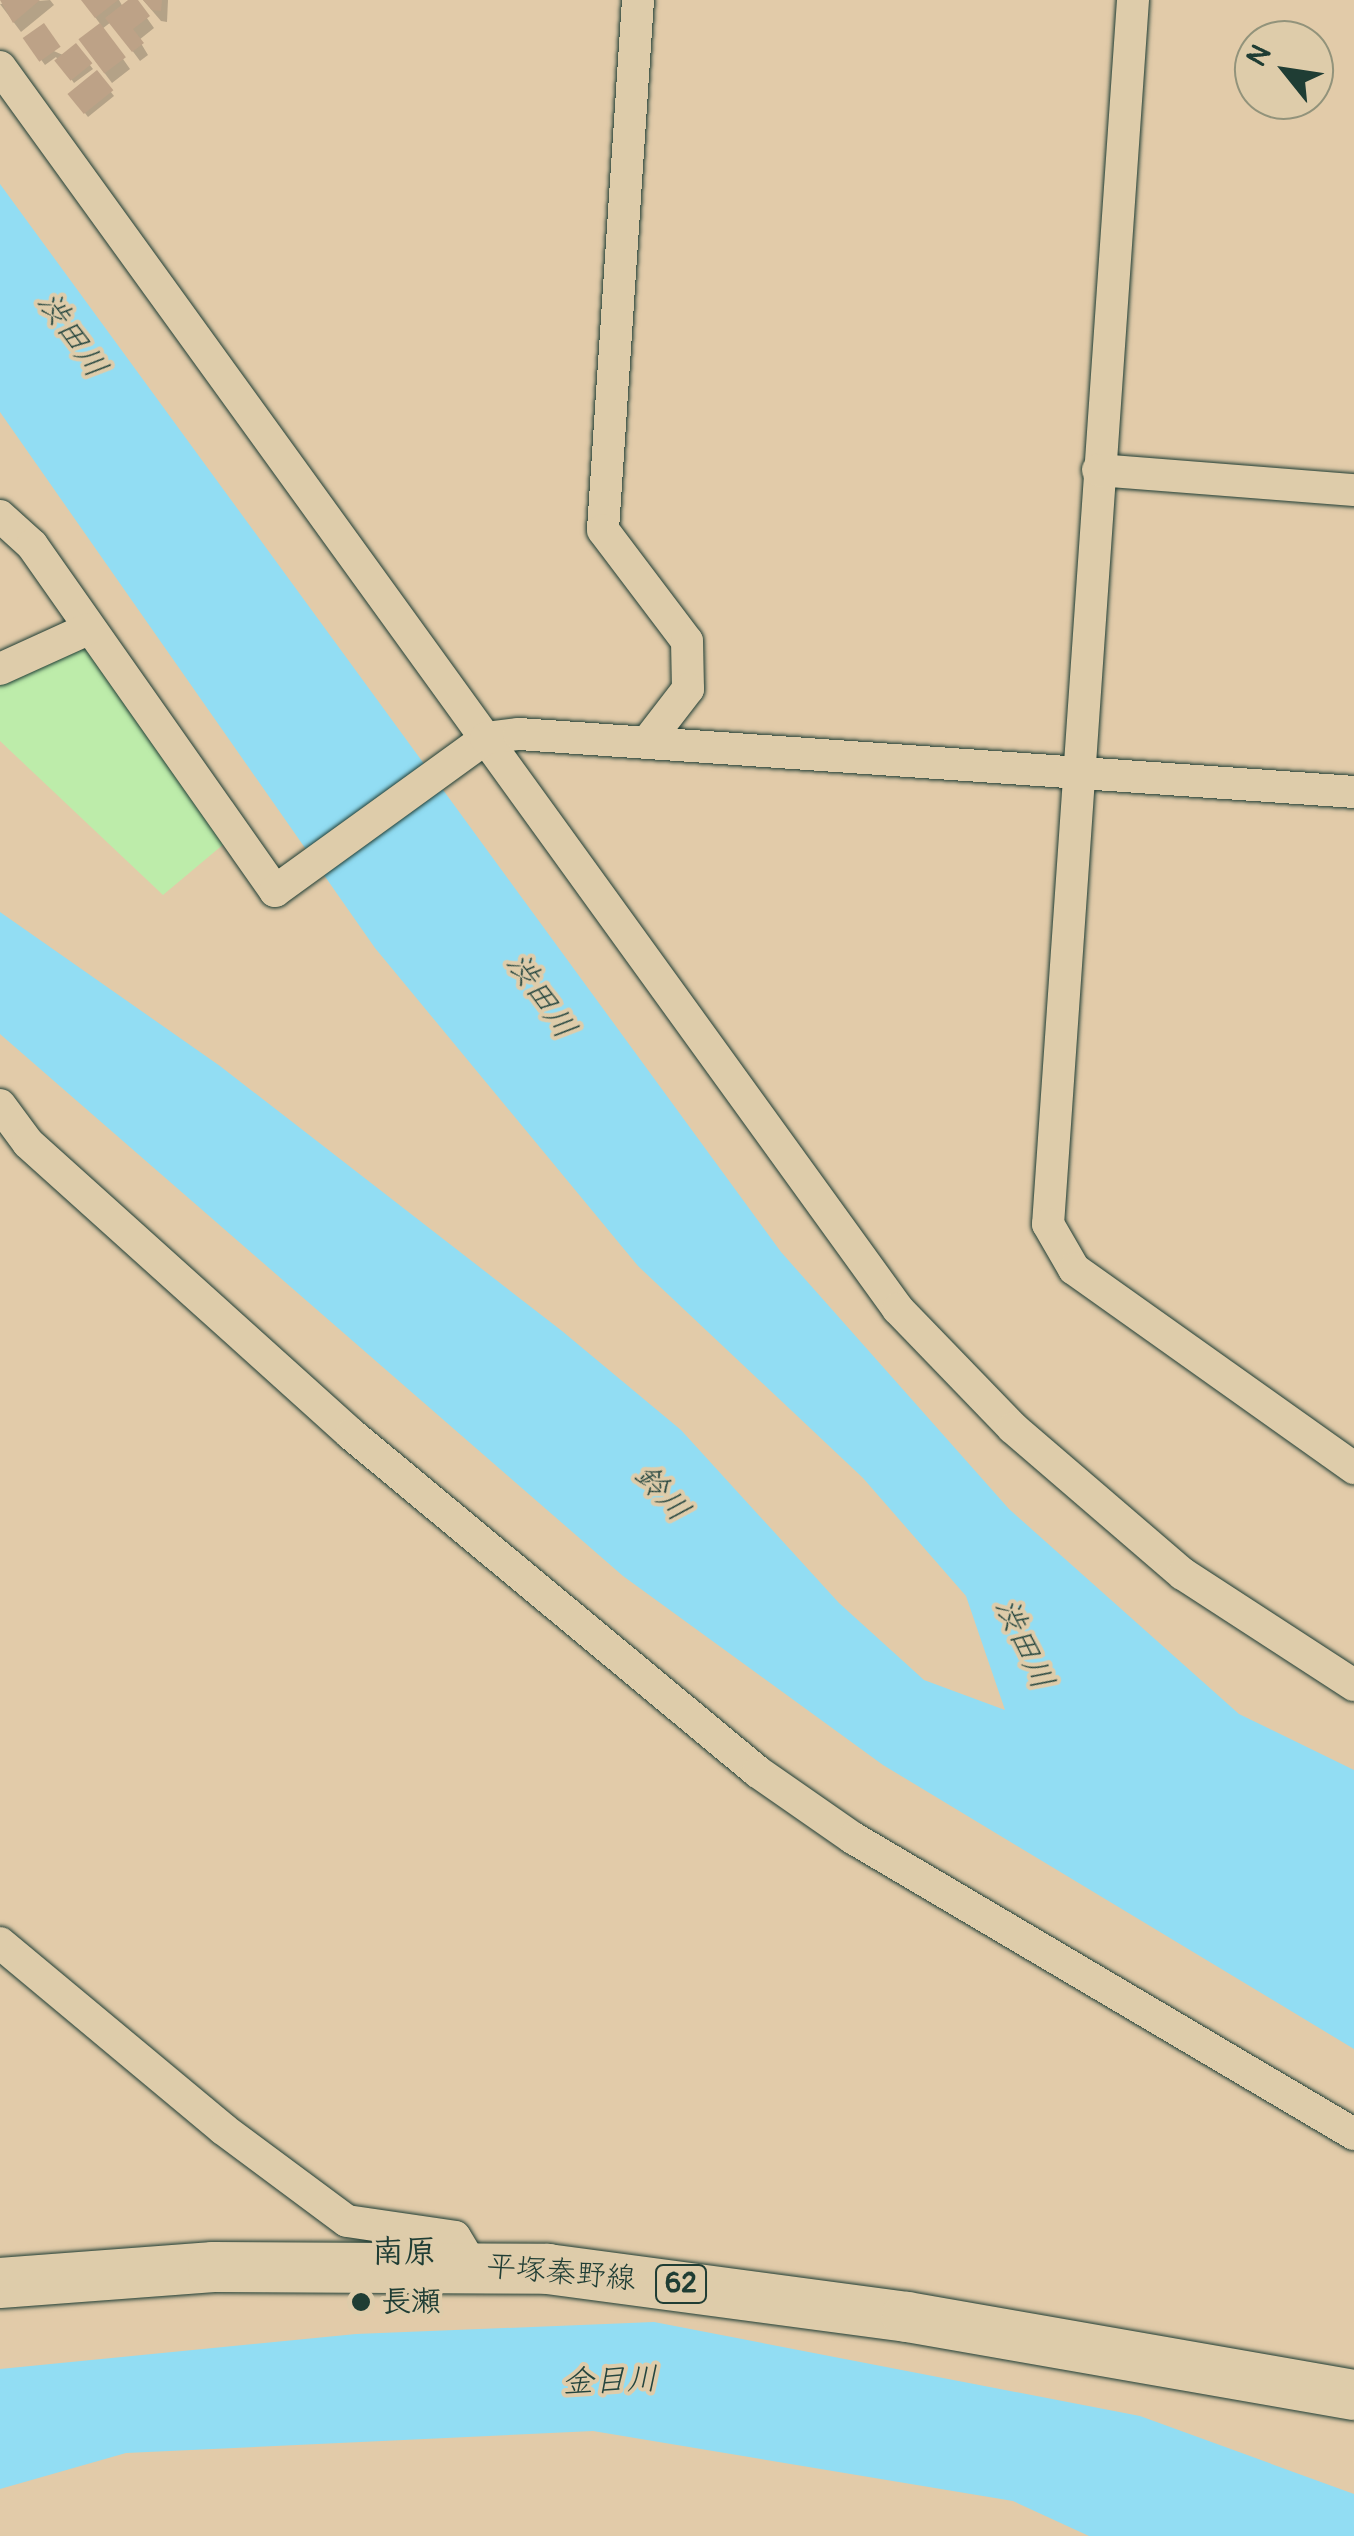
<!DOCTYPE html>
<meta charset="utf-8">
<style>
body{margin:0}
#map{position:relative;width:1354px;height:2536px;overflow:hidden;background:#e2cba9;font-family:Pangolin,"Klee One",sans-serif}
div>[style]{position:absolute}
.green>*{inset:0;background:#bdecaa}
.water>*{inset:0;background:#92ddf3}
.shadow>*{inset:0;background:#0003}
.building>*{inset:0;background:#bda287;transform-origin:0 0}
.roads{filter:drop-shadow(0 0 2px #1f3d34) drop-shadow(0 0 2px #1f3d34)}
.minor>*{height:32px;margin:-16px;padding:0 16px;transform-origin:16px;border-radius:16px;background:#deccaa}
.primary>*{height:50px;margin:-25px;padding:0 25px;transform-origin:25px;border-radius:25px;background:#deccaa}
.dots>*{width:28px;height:28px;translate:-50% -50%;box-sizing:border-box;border:5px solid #deccaa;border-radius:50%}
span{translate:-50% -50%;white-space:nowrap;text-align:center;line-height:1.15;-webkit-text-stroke:8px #deccaa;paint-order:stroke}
.shield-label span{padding:2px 8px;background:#deccaa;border:2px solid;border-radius:8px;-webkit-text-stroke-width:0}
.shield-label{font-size:28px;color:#1f3d34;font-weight:700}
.street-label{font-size:30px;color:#1f3d34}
.poi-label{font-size:30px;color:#1f3d34;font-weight:700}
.left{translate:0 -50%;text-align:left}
.water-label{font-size:32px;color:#25453e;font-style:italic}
.neighbourhood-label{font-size:32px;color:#1f3d34;font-weight:700}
.north{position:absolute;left:1234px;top:20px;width:100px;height:100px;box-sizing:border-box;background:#deccaa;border:2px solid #92937b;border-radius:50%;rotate:300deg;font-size:28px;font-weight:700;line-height:40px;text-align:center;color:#1f3d34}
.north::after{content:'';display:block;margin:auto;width:35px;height:45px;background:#1f3d34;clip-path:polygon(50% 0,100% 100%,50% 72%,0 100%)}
</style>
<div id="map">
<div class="green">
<i style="clip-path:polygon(87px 648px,225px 843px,163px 895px,0 741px,0 678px)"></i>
</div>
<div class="water">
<i style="clip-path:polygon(0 184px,781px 1252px,1009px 1509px,1239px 1714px,1354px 1770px,1354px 2049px,883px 1765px,623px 1576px,0 1034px,0 912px,220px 1066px,562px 1331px,681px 1430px,839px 1603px,924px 1680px,1005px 1710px,966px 1596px,863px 1478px,638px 1266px,375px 948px,0 412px)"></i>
<i style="clip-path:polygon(654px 2322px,1140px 2416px,1354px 2494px,1354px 2536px,1089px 2536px,1013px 2501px,593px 2431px,126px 2453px,0 2489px,0 2369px,356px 2334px)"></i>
</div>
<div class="shadow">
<i style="clip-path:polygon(50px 0,54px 5px,21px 32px,0 4px)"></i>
<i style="clip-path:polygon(82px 0,119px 0,123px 7px,134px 0,154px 28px,139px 40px,148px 55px,140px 61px,111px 22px,102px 29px,130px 69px,112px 83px,88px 51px,101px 25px)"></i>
<i style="clip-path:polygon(143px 0,168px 0,167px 22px,161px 21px)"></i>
<i style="clip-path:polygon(26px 39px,63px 55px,76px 47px,93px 69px,74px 83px,56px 57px,45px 65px)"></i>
<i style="clip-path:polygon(97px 74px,114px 96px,88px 117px,74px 99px)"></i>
</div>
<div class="building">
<i style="clip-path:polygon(0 0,40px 0,13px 23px)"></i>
<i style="clip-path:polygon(81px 0,118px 0,95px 18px)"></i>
<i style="clip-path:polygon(128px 0,138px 0,150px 16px,133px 29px,144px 43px,132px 52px,105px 18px)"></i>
<i style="clip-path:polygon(143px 0,162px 0,161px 11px,152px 10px)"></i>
<i style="left:44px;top:23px;width:29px;height:26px;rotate:55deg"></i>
<i style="left:100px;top:23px;width:43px;height:27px;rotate:53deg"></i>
<i style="left:76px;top:43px;width:26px;height:28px;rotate:51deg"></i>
<i style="left:97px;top:70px;width:26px;height:38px;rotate:51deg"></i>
</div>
<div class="roads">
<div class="minor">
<i style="left:638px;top:0;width:531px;rotate:93.78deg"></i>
<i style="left:603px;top:530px;width:139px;rotate:52.9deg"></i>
<i style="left:687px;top:641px;width:48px;rotate:88.8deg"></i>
<i style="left:688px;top:689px;width:66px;rotate:127.6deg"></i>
<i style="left:1133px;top:0;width:1227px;rotate:93.97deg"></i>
<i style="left:1048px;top:1224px;width:52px;rotate:60deg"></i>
<i style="left:1074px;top:1269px;width:344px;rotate:35.4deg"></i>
<i style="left:0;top:67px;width:1533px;rotate:54.13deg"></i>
<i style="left:898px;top:1309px;width:165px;rotate:46deg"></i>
<i style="left:1013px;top:1428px;width:224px;rotate:40.7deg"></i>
<i style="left:1183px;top:1574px;width:204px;rotate:33deg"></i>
<i style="left:1098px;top:470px;width:257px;rotate:4.5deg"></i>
<i style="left:0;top:516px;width:43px;rotate:42.2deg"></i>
<i style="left:32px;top:545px;width:423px;rotate:54.9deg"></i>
<i style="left:275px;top:891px;width:261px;rotate:-35.9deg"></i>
<i style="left:486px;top:738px;width:33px;rotate:-7deg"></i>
<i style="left:519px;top:734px;width:837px;rotate:3.97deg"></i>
<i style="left:0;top:669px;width:97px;rotate:-24.4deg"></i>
<i style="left:0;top:1105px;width:47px;rotate:53.6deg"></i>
<i style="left:28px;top:1143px;width:435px;rotate:42deg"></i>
<i style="left:351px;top:1434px;width:529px;rotate:39.71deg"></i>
<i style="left:758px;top:1772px;width:116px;rotate:34.8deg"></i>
<i style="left:853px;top:1838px;width:582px;rotate:30.58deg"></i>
<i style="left:0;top:1943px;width:290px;rotate:39.8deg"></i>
<i style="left:223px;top:2129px;width:154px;rotate:36.6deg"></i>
<i style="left:347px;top:2221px;width:109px;rotate:8.4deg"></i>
<i style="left:455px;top:2237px;width:33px;rotate:59deg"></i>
</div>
<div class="primary">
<i style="left:0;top:2283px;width:214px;rotate:-4.3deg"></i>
<i style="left:213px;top:2267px;width:335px;rotate:0.3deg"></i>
<i style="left:548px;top:2269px;width:362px;rotate:7.6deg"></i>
<i style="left:907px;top:2317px;width:454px;rotate:9.9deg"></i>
</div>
</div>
<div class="dots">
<i style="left:361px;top:2302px;background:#1f3d34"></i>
</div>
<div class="shield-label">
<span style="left:681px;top:2284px">62</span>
</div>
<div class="street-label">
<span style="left:561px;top:2273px;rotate:5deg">平塚秦野線</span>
</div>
<div class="poi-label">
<span class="left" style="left:381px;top:2302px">長瀬</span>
</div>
<div class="water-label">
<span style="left:72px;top:335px;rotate:55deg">渋田川</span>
<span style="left:541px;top:996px;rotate:55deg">渋田川</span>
<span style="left:662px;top:1493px;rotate:48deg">鈴川</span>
<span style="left:1024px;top:1644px;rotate:65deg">渋田川</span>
<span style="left:610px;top:2381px;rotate:-2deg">金目川</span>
</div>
<div class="neighbourhood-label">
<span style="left:404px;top:2252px">南原</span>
</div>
<div class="north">N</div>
</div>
